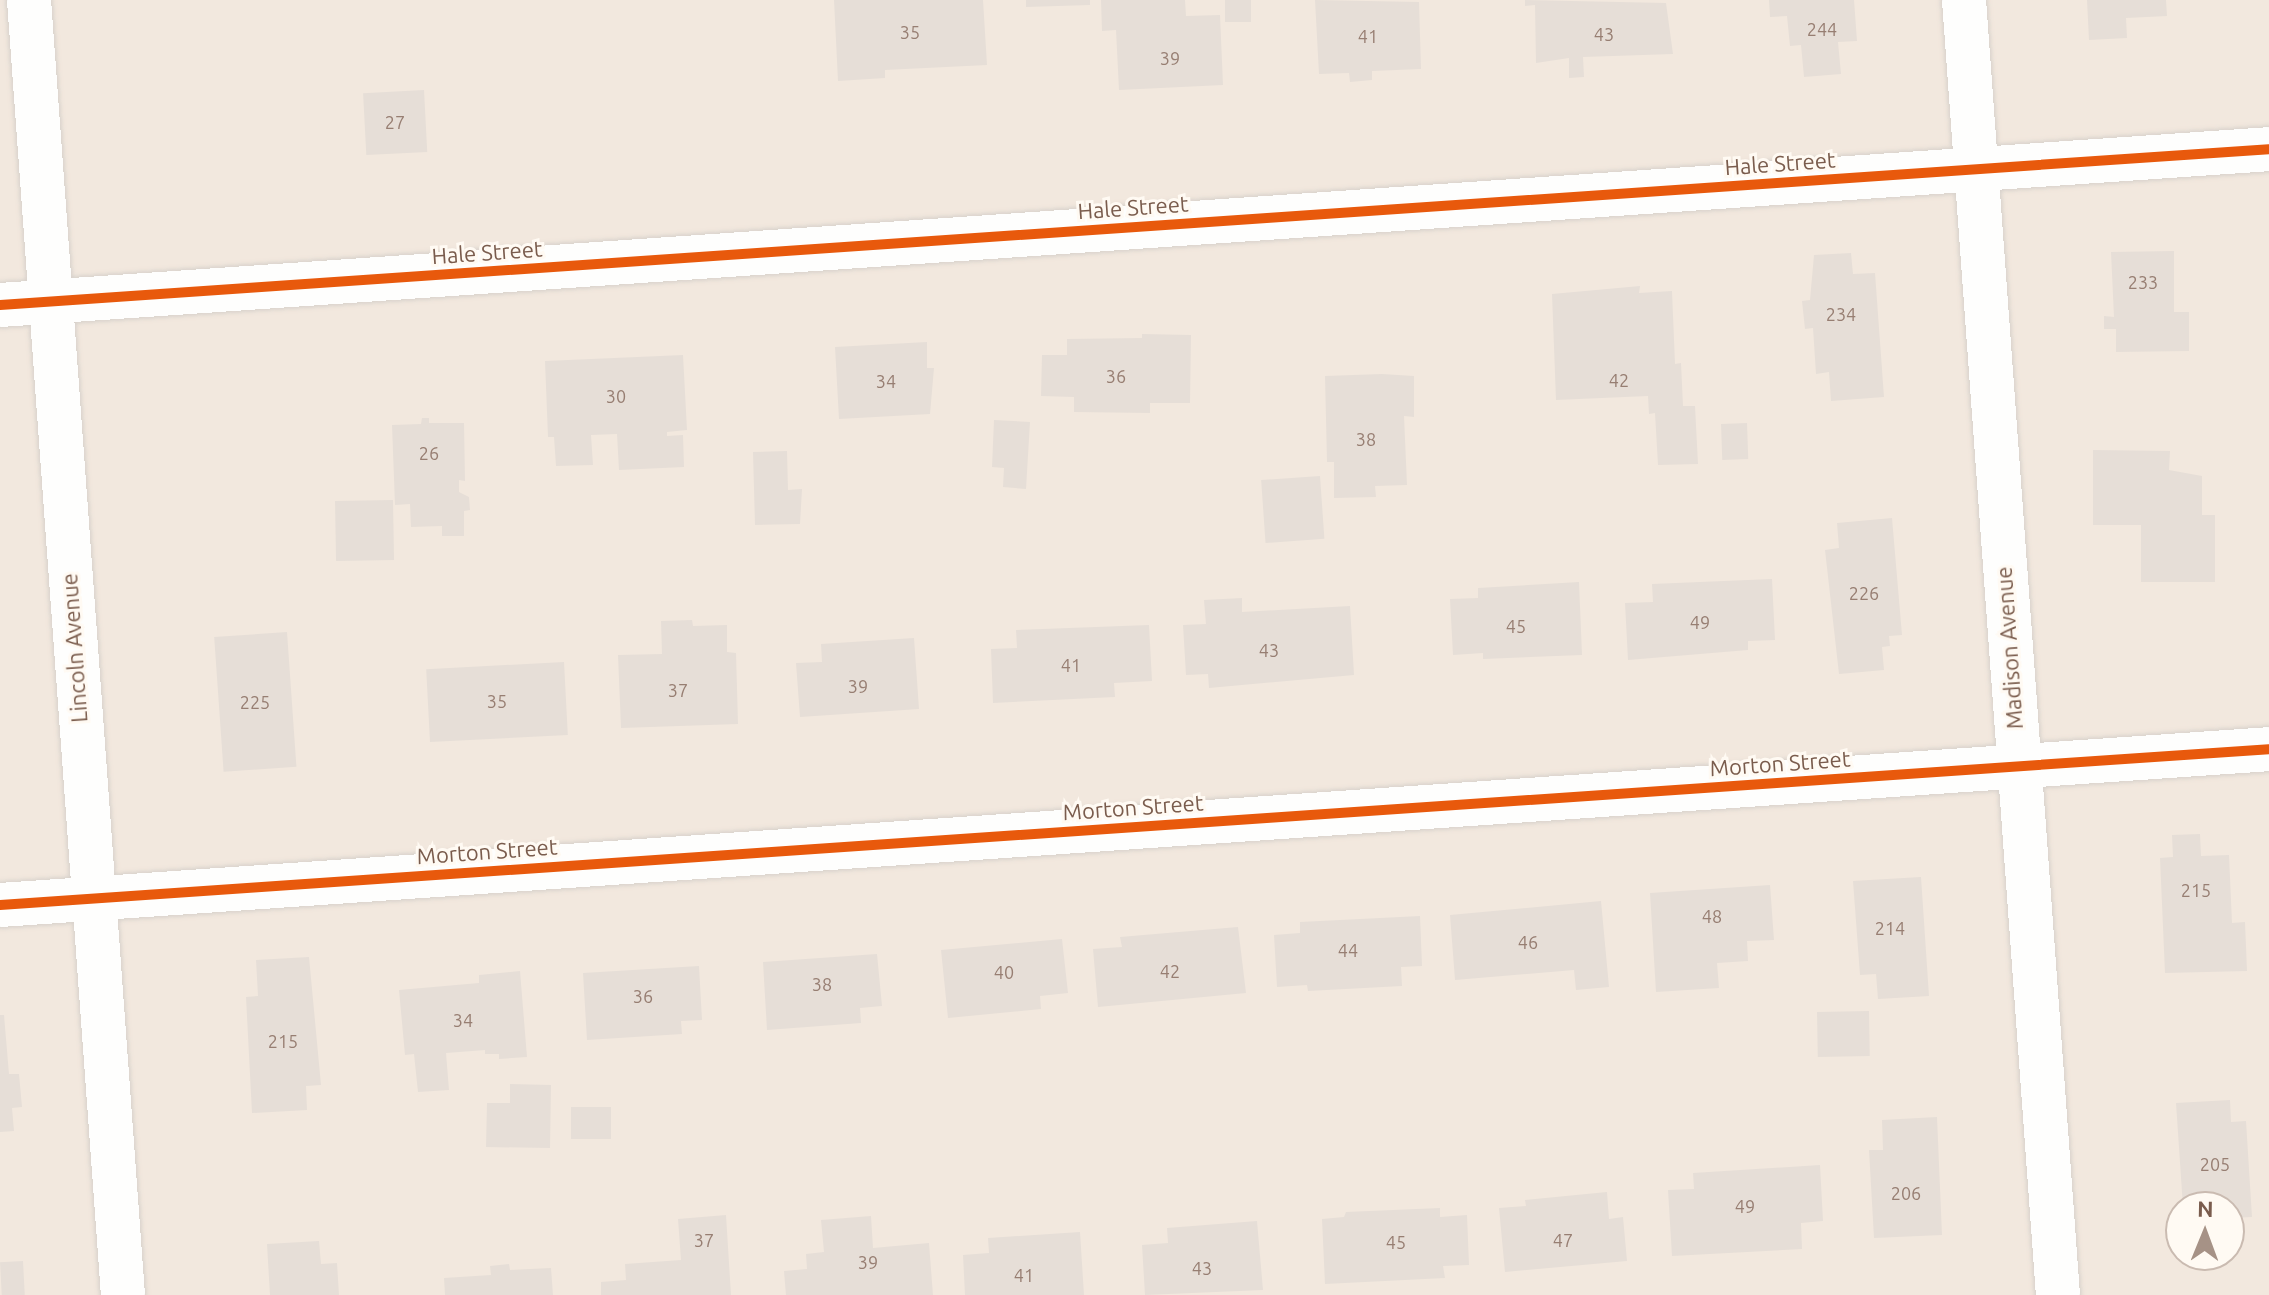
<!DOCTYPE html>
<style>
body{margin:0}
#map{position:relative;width:2269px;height:1295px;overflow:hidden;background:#f9f5f0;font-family:Ubuntu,sans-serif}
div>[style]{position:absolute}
.residential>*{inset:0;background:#f2e8de}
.building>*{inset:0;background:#e6ded7;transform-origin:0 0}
.roads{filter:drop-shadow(0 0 2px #d7d1cb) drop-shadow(0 0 2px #d7d1cb)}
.minor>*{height:44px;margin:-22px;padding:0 22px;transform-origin:22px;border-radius:22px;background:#fefefd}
.cycleway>*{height:10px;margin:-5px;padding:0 5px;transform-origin:5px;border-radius:5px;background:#e8590c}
span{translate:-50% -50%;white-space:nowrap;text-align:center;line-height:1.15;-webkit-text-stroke:6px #fffaf3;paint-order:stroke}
.number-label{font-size:18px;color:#977e72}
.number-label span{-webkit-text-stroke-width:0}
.street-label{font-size:22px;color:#7a5c4d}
.north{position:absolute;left:2165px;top:1191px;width:80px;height:80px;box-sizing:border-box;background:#fffaf3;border:2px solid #cabbb1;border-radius:50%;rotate:1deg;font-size:22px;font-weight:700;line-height:32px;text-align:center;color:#7a5c4d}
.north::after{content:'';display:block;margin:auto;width:28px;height:36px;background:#a69286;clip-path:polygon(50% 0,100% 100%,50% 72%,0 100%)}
</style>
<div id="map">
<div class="residential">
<i style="clip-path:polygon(evenodd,0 0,2269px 0,2269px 1295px,0 1295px,0 0,2181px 1207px,2229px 1207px,2229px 1255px,2181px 1255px,2181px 1207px)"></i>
</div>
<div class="building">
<i style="clip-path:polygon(834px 0,983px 0,987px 65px,885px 70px,885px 78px,838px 81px)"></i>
<i style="clip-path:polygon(1026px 0,1090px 0,1090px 5px,1026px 7px)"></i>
<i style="clip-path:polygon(1101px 0,1185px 0,1186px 16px,1220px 15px,1223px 85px,1119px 90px,1116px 30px,1102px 31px)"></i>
<i style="left:1225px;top:0;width:26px;height:22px"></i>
<i style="clip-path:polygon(1315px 0,1419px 2px,1421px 69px,1372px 71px,1372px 80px,1350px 82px,1349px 73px,1319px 74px)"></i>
<i style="clip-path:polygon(1525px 0,1666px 3px,1673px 54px,1583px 57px,1584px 77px,1569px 78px,1569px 58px,1536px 63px,1535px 5px,1525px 6px)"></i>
<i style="clip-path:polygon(1769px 0,1854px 0,1857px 41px,1838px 42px,1841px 74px,1804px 77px,1801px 45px,1790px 46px,1787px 16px,1770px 17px)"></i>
<i style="clip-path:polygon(2087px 0,2166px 0,2167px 16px,2126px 18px,2127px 38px,2089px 40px)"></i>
<i style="left:424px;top:90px;width:62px;height:61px;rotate:87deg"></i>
<i style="clip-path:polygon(2174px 251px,2174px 312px,2189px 312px,2189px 351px,2116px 352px,2116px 329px,2104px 329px,2104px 316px,2114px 317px,2111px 252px)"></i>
<i style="clip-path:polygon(1851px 253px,1853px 274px,1875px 273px,1884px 397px,1831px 401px,1829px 372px,1816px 374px,1813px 328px,1805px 329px,1802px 301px,1810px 300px,1814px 255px)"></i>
<i style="clip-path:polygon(1640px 286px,1639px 293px,1672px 291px,1675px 364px,1681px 363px,1683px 406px,1695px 406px,1698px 464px,1658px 465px,1655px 413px,1649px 414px,1648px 396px,1556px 400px,1552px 294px)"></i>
<i style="clip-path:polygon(1142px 334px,1191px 335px,1190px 403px,1150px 403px,1150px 413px,1074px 412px,1074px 397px,1041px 396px,1042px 355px,1067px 355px,1067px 339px,1142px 338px)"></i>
<i style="clip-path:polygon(927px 342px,927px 368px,934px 368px,930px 414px,839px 419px,835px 347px)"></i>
<i style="clip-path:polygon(683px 355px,687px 430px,667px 432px,667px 436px,683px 435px,684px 467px,619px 470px,617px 434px,591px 435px,593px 465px,556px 466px,554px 437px,548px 437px,545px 361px)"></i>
<i style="clip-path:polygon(1382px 374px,1414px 376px,1414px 417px,1404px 416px,1407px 485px,1375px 486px,1376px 497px,1334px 498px,1334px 462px,1327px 462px,1325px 376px)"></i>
<i style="clip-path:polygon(422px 418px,429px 418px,429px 423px,464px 423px,465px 481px,459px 480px,459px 492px,469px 497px,470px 510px,464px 511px,464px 536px,442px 536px,442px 526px,411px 527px,410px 504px,395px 505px,392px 425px,421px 424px)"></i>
<i style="clip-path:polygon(994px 420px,1030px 422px,1026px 489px,1003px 487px,1004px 468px,992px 467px)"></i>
<i style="left:1747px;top:423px;width:36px;height:26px;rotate:88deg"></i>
<i style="clip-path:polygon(2093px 450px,2170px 451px,2169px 470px,2202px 476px,2202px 515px,2215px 515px,2215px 582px,2141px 582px,2141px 525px,2093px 525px)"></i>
<i style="clip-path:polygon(787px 451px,788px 490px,802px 489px,800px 524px,755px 525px,753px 452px)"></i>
<i style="left:1320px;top:476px;width:63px;height:59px;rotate:86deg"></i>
<i style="left:393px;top:500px;width:60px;height:58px;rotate:89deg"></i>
<i style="clip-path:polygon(1892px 518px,1902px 635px,1889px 636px,1890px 646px,1882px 647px,1884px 670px,1839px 674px,1825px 550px,1839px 548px,1837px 523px)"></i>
<i style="clip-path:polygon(1772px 579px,1775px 640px,1748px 641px,1748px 650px,1628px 660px,1625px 603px,1653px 602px,1652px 584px)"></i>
<i style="clip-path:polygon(1579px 582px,1582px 655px,1483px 659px,1483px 653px,1453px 655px,1450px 599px,1478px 598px,1478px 588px)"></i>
<i style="clip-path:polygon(1242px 598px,1242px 612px,1350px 606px,1354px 675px,1209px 688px,1208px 674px,1186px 675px,1183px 625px,1206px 624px,1204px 600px)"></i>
<i style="clip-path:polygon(692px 620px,693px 626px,727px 625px,727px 652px,736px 653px,738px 724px,621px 728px,618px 655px,662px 654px,661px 621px)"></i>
<i style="clip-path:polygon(1149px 625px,1152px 681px,1114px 683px,1115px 697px,993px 703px,991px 649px,1017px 648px,1016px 630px)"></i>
<i style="left:287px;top:632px;width:135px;height:73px;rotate:86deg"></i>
<i style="clip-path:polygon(914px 638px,919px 709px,800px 717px,796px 663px,822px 662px,821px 644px)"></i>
<i style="left:564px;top:662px;width:73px;height:138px;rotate:87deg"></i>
<i style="clip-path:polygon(2200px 834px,2201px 856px,2229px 855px,2232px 923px,2245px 922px,2247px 971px,2165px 973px,2160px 858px,2173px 857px,2172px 835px)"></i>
<i style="clip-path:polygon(1921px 877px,1929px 996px,1878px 999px,1876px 974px,1860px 975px,1853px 881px)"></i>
<i style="clip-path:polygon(1770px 885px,1774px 940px,1747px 941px,1748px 961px,1717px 963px,1719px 988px,1656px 992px,1650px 893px)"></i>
<i style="clip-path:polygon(1601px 901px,1609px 987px,1576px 990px,1574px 970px,1455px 980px,1450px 915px)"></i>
<i style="clip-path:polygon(1420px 916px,1422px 966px,1401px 967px,1402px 986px,1308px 991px,1307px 985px,1277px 987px,1274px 935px,1300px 933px,1300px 922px)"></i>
<i style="clip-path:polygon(1238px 927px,1246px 993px,1098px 1007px,1093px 949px,1122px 947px,1120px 937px)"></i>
<i style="clip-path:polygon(1062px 939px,1068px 993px,1040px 996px,1041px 1009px,948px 1018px,941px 950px)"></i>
<i style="clip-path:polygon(877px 954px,882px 1006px,860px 1008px,861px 1023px,767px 1030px,763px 962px)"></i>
<i style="clip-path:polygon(309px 957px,321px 1085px,306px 1086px,307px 1110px,252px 1113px,246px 997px,258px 996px,256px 960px)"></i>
<i style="clip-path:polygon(699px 966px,702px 1020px,681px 1021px,682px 1034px,587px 1040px,583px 973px)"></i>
<i style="clip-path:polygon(520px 971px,527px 1057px,499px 1059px,499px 1054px,485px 1054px,485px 1050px,446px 1053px,449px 1090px,418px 1092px,414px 1054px,405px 1055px,399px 990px,479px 983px,479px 975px)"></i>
<i style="left:1869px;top:1011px;width:45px;height:52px;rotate:89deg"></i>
<i style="clip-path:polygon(0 1015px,4px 1015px,9px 1074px,19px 1074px,22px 1107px,12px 1108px,14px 1131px,0 1132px)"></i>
<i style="clip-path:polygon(510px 1084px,551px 1085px,550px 1148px,486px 1147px,487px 1103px,510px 1103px)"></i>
<i style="clip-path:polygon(2230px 1100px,2231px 1122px,2246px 1121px,2252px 1217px,2229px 1218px,2229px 1207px,2183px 1207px,2176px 1103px)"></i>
<i style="left:571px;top:1107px;width:40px;height:32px"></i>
<i style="clip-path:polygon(1937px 1117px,1942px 1235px,1874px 1238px,1869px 1150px,1883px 1150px,1882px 1120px)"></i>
<i style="clip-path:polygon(1820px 1165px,1823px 1221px,1801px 1223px,1802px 1249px,1672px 1256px,1668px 1190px,1694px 1189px,1693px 1173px)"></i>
<i style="clip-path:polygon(1607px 1192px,1609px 1219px,1623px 1217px,1627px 1261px,1505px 1272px,1499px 1208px,1526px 1206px,1525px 1200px)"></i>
<i style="clip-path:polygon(1440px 1208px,1440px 1217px,1467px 1215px,1469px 1265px,1443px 1266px,1445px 1278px,1325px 1284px,1322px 1219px,1344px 1217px,1346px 1212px)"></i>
<i style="clip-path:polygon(726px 1215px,731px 1295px,601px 1295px,601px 1282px,626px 1280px,625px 1264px,681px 1260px,678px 1219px)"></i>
<i style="clip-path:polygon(871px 1216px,873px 1248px,929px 1243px,933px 1295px,786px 1295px,784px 1271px,807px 1269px,806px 1254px,824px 1252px,821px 1220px)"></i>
<i style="clip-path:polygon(1257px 1221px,1263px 1290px,1145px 1295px,1142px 1245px,1168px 1243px,1167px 1228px)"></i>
<i style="clip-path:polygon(1080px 1232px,1084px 1295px,965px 1295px,963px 1255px,989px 1253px,988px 1238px)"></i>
<i style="clip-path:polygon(319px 1241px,321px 1264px,337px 1263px,339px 1295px,270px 1295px,267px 1244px)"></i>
<i style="left:23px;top:1261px;width:34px;height:23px;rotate:87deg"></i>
<i style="clip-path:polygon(509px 1264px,510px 1270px,551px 1268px,553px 1295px,445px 1295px,444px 1278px,491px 1275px,490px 1266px)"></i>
</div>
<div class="roads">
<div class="minor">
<i style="left:29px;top:0;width:1298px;rotate:85.85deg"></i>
<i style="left:1964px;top:0;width:1298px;rotate:85.85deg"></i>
<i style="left:0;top:305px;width:2274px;rotate:-3.93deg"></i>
<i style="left:0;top:905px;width:2274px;rotate:-3.93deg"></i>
</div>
</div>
<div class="cycleway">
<i style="left:0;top:305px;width:2274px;rotate:-3.93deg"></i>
<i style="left:0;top:905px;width:2274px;rotate:-3.93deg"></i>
</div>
<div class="number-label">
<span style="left:1822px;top:29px">244</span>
<span style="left:910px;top:32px">35</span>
<span style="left:1604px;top:34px">43</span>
<span style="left:1368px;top:36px">41</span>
<span style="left:1170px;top:58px">39</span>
<span style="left:395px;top:122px">27</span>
<span style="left:2143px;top:282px">233</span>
<span style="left:1841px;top:314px">234</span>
<span style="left:1116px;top:376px">36</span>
<span style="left:1619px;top:380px">42</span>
<span style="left:886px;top:381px">34</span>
<span style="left:616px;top:396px">30</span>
<span style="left:1366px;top:439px">38</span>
<span style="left:429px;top:453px">26</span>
<span style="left:1864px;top:593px">226</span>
<span style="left:1700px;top:622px">49</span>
<span style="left:1516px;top:626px">45</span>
<span style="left:1269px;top:650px">43</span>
<span style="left:1071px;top:665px">41</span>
<span style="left:858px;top:686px">39</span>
<span style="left:678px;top:690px">37</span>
<span style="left:497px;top:701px">35</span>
<span style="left:255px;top:702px">225</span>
<span style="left:2196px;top:890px">215</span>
<span style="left:1712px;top:916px">48</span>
<span style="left:1890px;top:928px">214</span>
<span style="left:1528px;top:942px">46</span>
<span style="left:1348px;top:950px">44</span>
<span style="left:1170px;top:971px">42</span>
<span style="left:1004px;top:972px">40</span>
<span style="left:822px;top:984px">38</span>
<span style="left:643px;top:996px">36</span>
<span style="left:463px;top:1020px">34</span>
<span style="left:283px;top:1041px">215</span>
<span style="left:2215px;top:1164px">205</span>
<span style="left:1906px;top:1193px">206</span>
<span style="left:1745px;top:1206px">49</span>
<span style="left:704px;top:1240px">37</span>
<span style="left:1563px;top:1240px">47</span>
<span style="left:1396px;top:1242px">45</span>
<span style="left:868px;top:1262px">39</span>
<span style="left:1202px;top:1268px">43</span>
<span style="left:1024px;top:1275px">41</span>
</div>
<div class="street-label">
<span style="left:1780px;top:163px;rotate:-4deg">Hale Street</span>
<span style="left:1133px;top:207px;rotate:-4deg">Hale Street</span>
<span style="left:487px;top:252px;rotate:-4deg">Hale Street</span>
<span style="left:74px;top:648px;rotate:-94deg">Lincoln Avenue</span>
<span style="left:2009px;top:648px;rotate:-94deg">Madison Avenue</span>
<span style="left:1780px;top:763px;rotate:-4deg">Morton Street</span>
<span style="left:1133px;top:807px;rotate:-4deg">Morton Street</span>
<span style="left:487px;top:851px;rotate:-4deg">Morton Street</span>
</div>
<div class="north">N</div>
</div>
